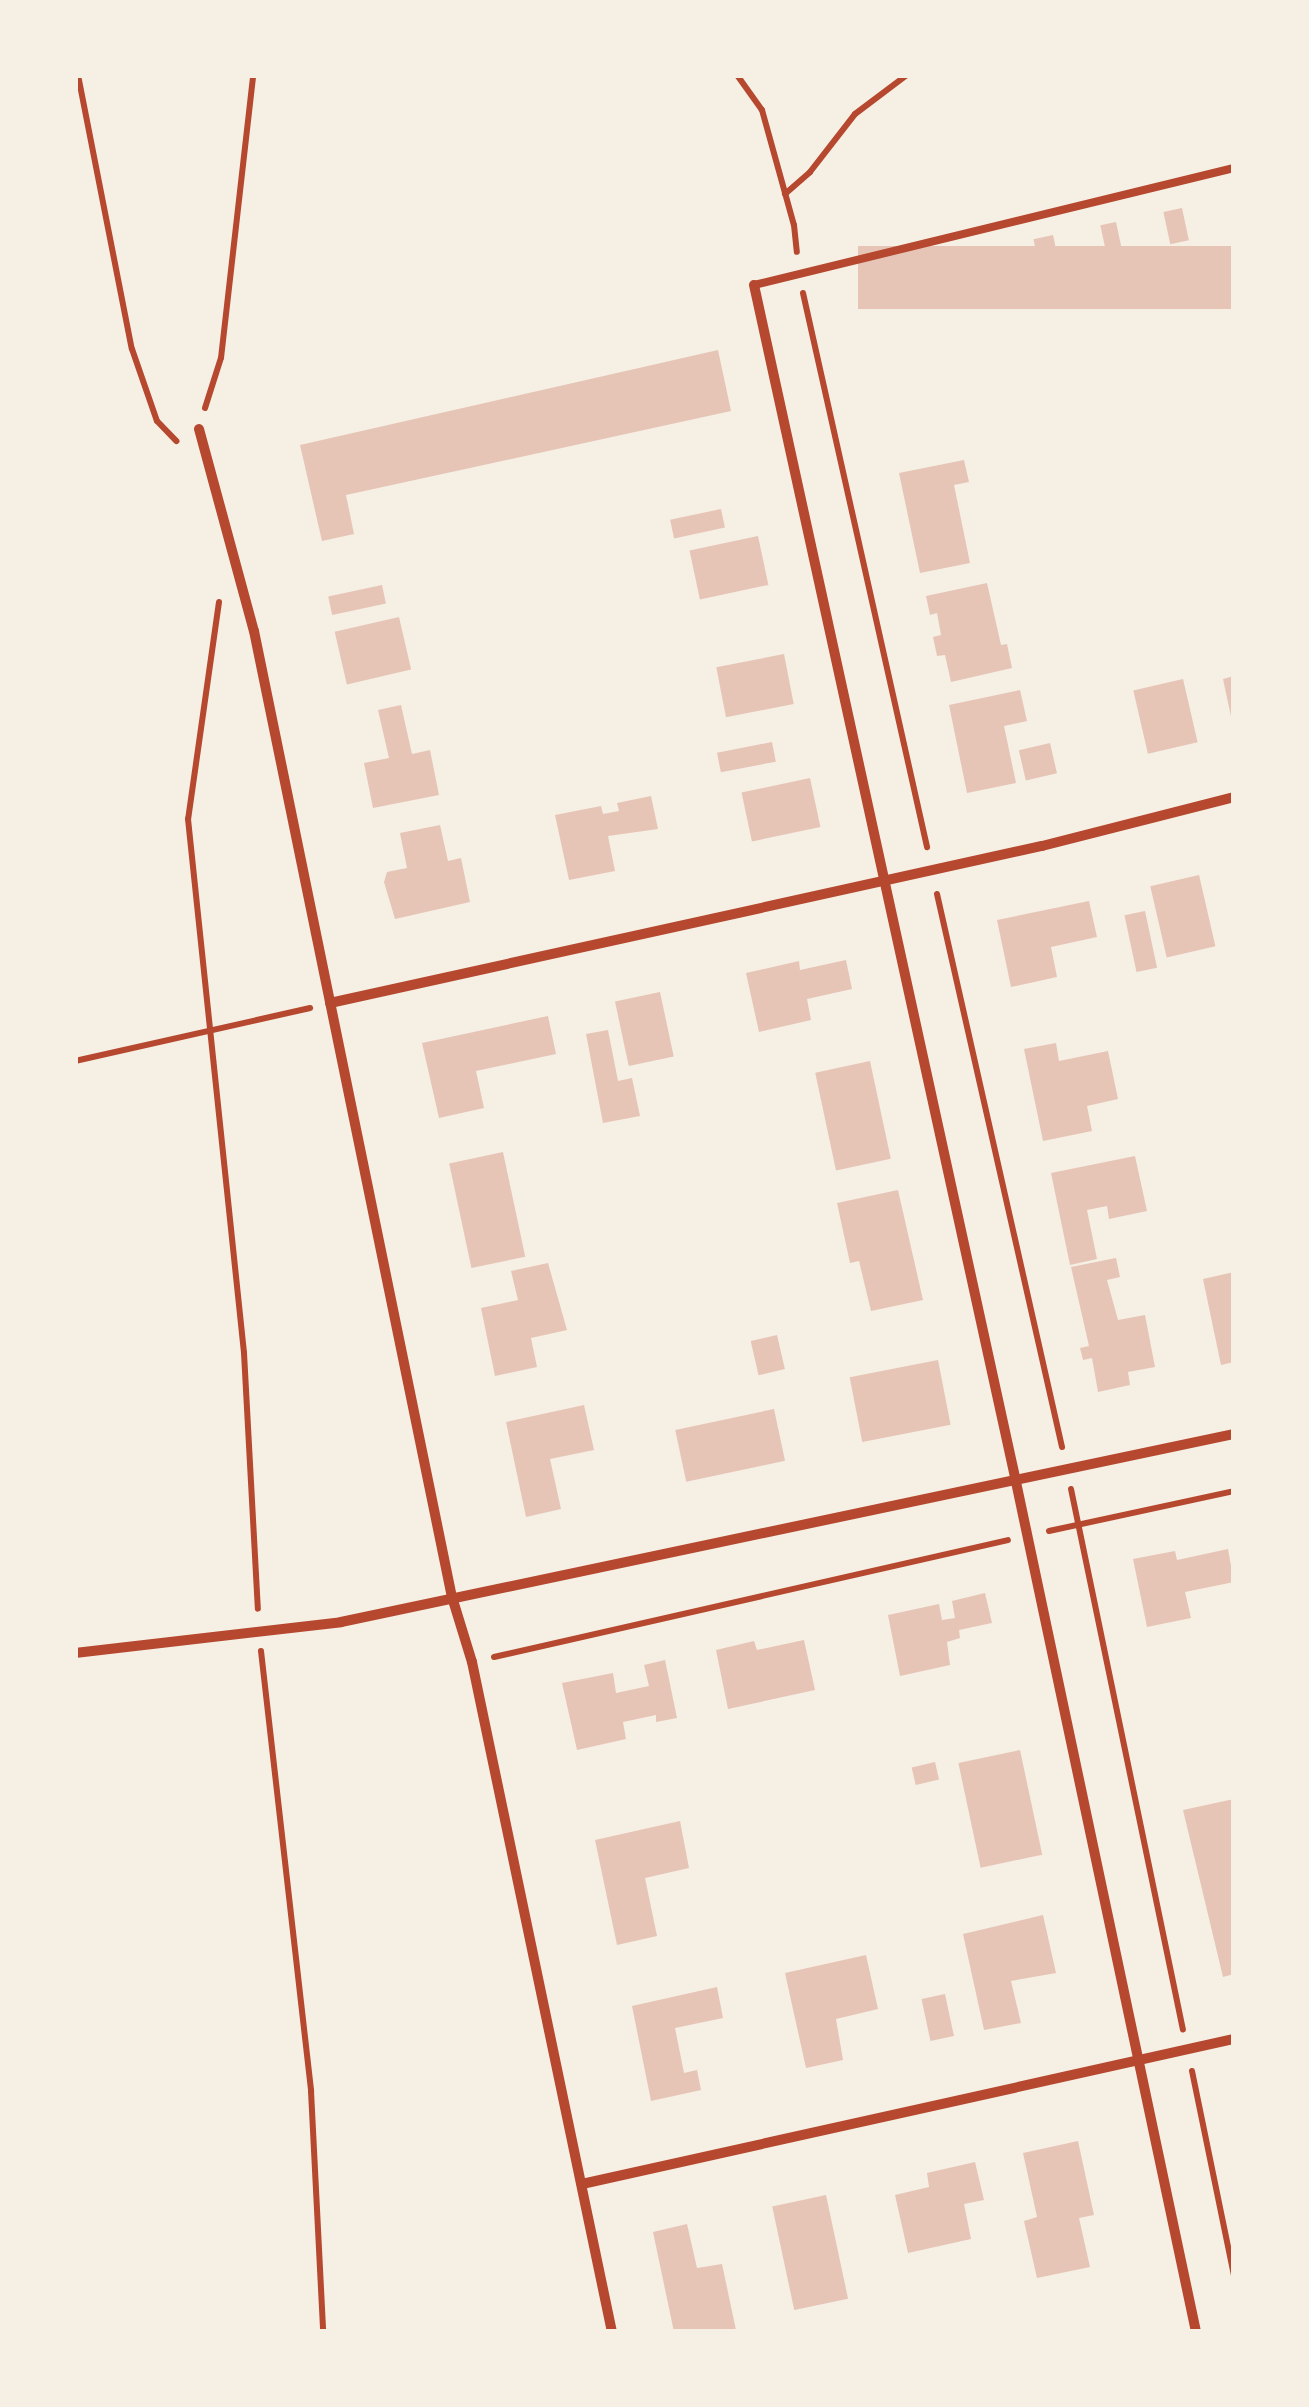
<!DOCTYPE html>
<style>
body{margin:0}
#map{position:relative;width:1309px;height:2407px;overflow:hidden;background:#f6efe4;font-family:"Public Sans",sans-serif}
div>[style]{position:absolute}
.building>*{inset:0;background:#e6c5b7;transform-origin:0 0}
.path>*{height:6px;margin:-3px;padding:0 3px;transform-origin:3px;border-radius:3px;background:#b5482f}
.service>*{height:8px;margin:-4px;padding:0 4px;transform-origin:4px;border-radius:4px;background:#b5482f}
.minor>*{height:10px;margin:-5px;padding:0 5px;transform-origin:5px;border-radius:5px;background:#b5482f}
span{translate:-50% -50%;white-space:nowrap;text-align:center;line-height:1.15;-webkit-text-stroke:8px #f6efe4;paint-order:stroke}
.frame{position:absolute;inset:0;border:78px solid #f6efe4;pointer-events:none}
</style>
<div id="map">
<div class="building">
<i style="left:1182px;top:208px;width:33px;height:19px;rotate:78deg"></i>
<i style="left:1116px;top:222px;width:34px;height:16px;rotate:78deg"></i>
<i style="left:1053px;top:235px;width:34px;height:20px;rotate:78deg"></i>
<i style="left:1234px;top:246px;width:63px;height:376px;rotate:90deg"></i>
<i style="left:987px;top:250px;width:34px;height:18px;rotate:78deg"></i>
<i style="left:922px;top:264px;width:34px;height:18px;rotate:76deg"></i>
<i style="clip-path:polygon(718px 350px,731px 411px,346px 495px,354px 534px,322px 541px,300px 445px)"></i>
<i style="clip-path:polygon(964px 460px,969px 482px,954px 485px,970px 563px,920px 573px,899px 473px)"></i>
<i style="left:721px;top:509px;width:19px;height:52px;rotate:78deg"></i>
<i style="left:758px;top:536px;width:50px;height:70px;rotate:78deg"></i>
<i style="clip-path:polygon(987px 583px,1001px 645px,1007px 644px,1012px 668px,951px 682px,945px 655px,937px 656px,933px 637px,941px 635px,937px 613px,930px 615px,926px 596px)"></i>
<i style="left:382px;top:585px;width:19px;height:55px;rotate:78deg"></i>
<i style="left:399px;top:617px;width:54px;height:66px;rotate:77deg"></i>
<i style="left:784px;top:654px;width:51px;height:69px;rotate:79deg"></i>
<i style="clip-path:polygon(1234px 676px,1234px 721px,1232px 721px,1223px 679px)"></i>
<i style="left:1183px;top:679px;width:65px;height:51px;rotate:77deg"></i>
<i style="clip-path:polygon(1020px 690px,1027px 721px,1004px 726px,1016px 783px,967px 793px,949px 705px)"></i>
<i style="clip-path:polygon(401px 705px,412px 754px,430px 750px,439px 795px,373px 808px,364px 763px,389px 758px,378px 710px)"></i>
<i style="left:772px;top:742px;width:20px;height:56px;rotate:79deg"></i>
<i style="left:1050px;top:743px;width:31px;height:32px;rotate:77deg"></i>
<i style="left:810px;top:778px;width:50px;height:70px;rotate:78deg"></i>
<i style="clip-path:polygon(651px 796px,658px 829px,608px 836px,615px 871px,569px 880px,555px 815px,601px 806px,603px 814px,619px 811px,617px 803px)"></i>
<i style="clip-path:polygon(440px 825px,448px 861px,461px 858px,470px 902px,395px 919px,384px 882px,387px 872px,407px 868px,400px 833px)"></i>
<i style="left:1199px;top:875px;width:73px;height:50px;rotate:77deg"></i>
<i style="clip-path:polygon(1089px 901px,1097px 937px,1051px 947px,1057px 977px,1011px 987px,997px 920px)"></i>
<i style="left:1145px;top:911px;width:58px;height:21px;rotate:78deg"></i>
<i style="clip-path:polygon(846px 960px,852px 989px,807px 999px,811px 1020px,759px 1032px,746px 973px,799px 961px,800px 970px)"></i>
<i style="left:660px;top:992px;width:66px;height:46px;rotate:78deg"></i>
<i style="clip-path:polygon(548px 1016px,556px 1054px,476px 1071px,484px 1108px,439px 1118px,422px 1043px)"></i>
<i style="clip-path:polygon(608px 1030px,618px 1081px,632px 1078px,640px 1116px,603px 1123px,586px 1034px)"></i>
<i style="clip-path:polygon(1056px 1043px,1059px 1061px,1108px 1051px,1118px 1099px,1087px 1106px,1092px 1131px,1043px 1141px,1024px 1049px)"></i>
<i style="left:870px;top:1061px;width:100px;height:56px;rotate:78deg"></i>
<i style="left:503px;top:1152px;width:107px;height:55px;rotate:78deg"></i>
<i style="clip-path:polygon(1135px 1156px,1147px 1211px,1109px 1219px,1107px 1206px,1087px 1210px,1097px 1259px,1070px 1265px,1051px 1173px)"></i>
<i style="clip-path:polygon(898px 1190px,923px 1300px,871px 1311px,859px 1261px,850px 1263px,837px 1203px)"></i>
<i style="clip-path:polygon(1116px 1258px,1120px 1277px,1107px 1280px,1118px 1320px,1145px 1315px,1155px 1367px,1128px 1372px,1130px 1385px,1098px 1392px,1092px 1358px,1083px 1360px,1080px 1348px,1089px 1346px,1071px 1267px)"></i>
<i style="clip-path:polygon(548px 1263px,567px 1330px,531px 1338px,537px 1367px,495px 1376px,481px 1308px,518px 1300px,511px 1271px)"></i>
<i style="clip-path:polygon(1234px 1272px,1234px 1362px,1221px 1365px,1203px 1279px)"></i>
<i style="left:777px;top:1335px;width:35px;height:27px;rotate:77deg"></i>
<i style="left:938px;top:1360px;width:66px;height:90px;rotate:79deg"></i>
<i style="clip-path:polygon(584px 1405px,594px 1450px,550px 1459px,561px 1509px,526px 1517px,506px 1422px)"></i>
<i style="left:774px;top:1409px;width:53px;height:101px;rotate:78deg"></i>
<i style="clip-path:polygon(1228px 1549px,1234px 1582px,1185px 1592px,1191px 1618px,1147px 1627px,1133px 1559px,1175px 1551px,1177px 1560px)"></i>
<i style="clip-path:polygon(985px 1593px,992px 1623px,959px 1630px,960px 1638px,947px 1642px,950px 1665px,900px 1676px,888px 1615px,939px 1604px,942px 1620px,955px 1618px,952px 1601px)"></i>
<i style="clip-path:polygon(804px 1640px,815px 1690px,728px 1709px,716px 1650px,754px 1641px,757px 1650px)"></i>
<i style="clip-path:polygon(665px 1660px,677px 1718px,656px 1722px,656px 1715px,623px 1722px,626px 1739px,577px 1750px,562px 1683px,613px 1673px,616px 1693px,649px 1686px,644px 1665px)"></i>
<i style="left:1020px;top:1750px;width:107px;height:63px;rotate:78deg"></i>
<i style="left:935px;top:1762px;width:18px;height:24px;rotate:77deg"></i>
<i style="clip-path:polygon(1234px 1799px,1234px 1974px,1223px 1977px,1183px 1810px)"></i>
<i style="clip-path:polygon(680px 1821px,689px 1868px,645px 1878px,657px 1936px,617px 1945px,595px 1840px)"></i>
<i style="clip-path:polygon(1043px 1915px,1056px 1973px,1011px 1981px,1021px 2023px,984px 2030px,963px 1934px)"></i>
<i style="clip-path:polygon(866px 1955px,878px 2009px,836px 2019px,843px 2060px,806px 2068px,785px 1973px)"></i>
<i style="clip-path:polygon(717px 1987px,723px 2018px,675px 2028px,684px 2073px,697px 2070px,701px 2090px,651px 2101px,632px 2006px)"></i>
<i style="left:945px;top:1994px;width:43px;height:24px;rotate:78deg"></i>
<i style="clip-path:polygon(1078px 2141px,1094px 2215px,1079px 2218px,1090px 2267px,1037px 2278px,1024px 2221px,1037px 2217px,1023px 2153px)"></i>
<i style="clip-path:polygon(975px 2162px,984px 2200px,964px 2204px,971px 2239px,908px 2253px,895px 2195px,929px 2187px,927px 2173px)"></i>
<i style="left:826px;top:2195px;width:106px;height:55px;rotate:78deg"></i>
<i style="clip-path:polygon(687px 2224px,697px 2268px,722px 2264px,736px 2330px,674px 2332px,653px 2232px)"></i>
</div>
<div class="path">
<i style="left:78px;top:75px;width:279px;rotate:78.9deg"></i>
<i style="left:132px;top:349px;width:76px;rotate:70.9deg"></i>
<i style="left:157px;top:421px;width:28px;rotate:46deg"></i>
<i style="left:737px;top:75px;width:43px;rotate:54.5deg"></i>
<i style="left:762px;top:110px;width:119px;rotate:74.5deg"></i>
<i style="left:794px;top:225px;width:27px;rotate:84deg"></i>
<i style="left:785px;top:194px;width:33px;rotate:-41deg"></i>
<i style="left:810px;top:172px;width:73px;rotate:-52.2deg"></i>
<i style="left:855px;top:114px;width:65px;rotate:-36.9deg"></i>
<i style="left:803px;top:293px;width:568px;rotate:77.38deg"></i>
<i style="left:205px;top:408px;width:52px;rotate:-72.3deg"></i>
<i style="left:221px;top:358px;width:285px;rotate:-83.5deg"></i>
<i style="left:219px;top:602px;width:219px;rotate:98.1deg"></i>
<i style="left:188px;top:819px;width:537px;rotate:84.01deg"></i>
<i style="left:244px;top:1353px;width:256px;rotate:86.9deg"></i>
<i style="left:937px;top:894px;width:567px;rotate:77.26deg"></i>
<i style="left:75px;top:1061px;width:241px;rotate:-12.7deg"></i>
<i style="left:1071px;top:1489px;width:552px;rotate:78.3deg"></i>
<i style="left:1049px;top:1531px;width:189px;rotate:-12.2deg"></i>
<i style="left:261px;top:1651px;width:443px;rotate:83.5deg"></i>
<i style="left:311px;top:2091px;width:241px;rotate:87.1deg"></i>
<i style="left:494px;top:1657px;width:527px;rotate:-12.82deg"></i>
<i style="left:1192px;top:2071px;width:209px;rotate:78.4deg"></i>
</div>
<div class="service">
<i style="left:754px;top:285px;width:494px;rotate:-13.7deg"></i>
</div>
<div class="minor">
<i style="left:754px;top:285px;width:1225px;rotate:77.65deg"></i>
<i style="left:1016px;top:1482px;width:869px;rotate:78.04deg"></i>
<i style="left:199px;top:429px;width:209px;rotate:74.8deg"></i>
<i style="left:254px;top:631px;width:986px;rotate:78.42deg"></i>
<i style="left:452px;top:1597px;width:68px;rotate:72.9deg"></i>
<i style="left:472px;top:1662px;width:684px;rotate:78.2deg"></i>
<i style="left:330px;top:1003px;width:729px;rotate:-12.44deg"></i>
<i style="left:1042px;top:846px;width:198px;rotate:-14.3deg"></i>
<i style="left:75px;top:1653px;width:268px;rotate:-6.6deg"></i>
<i style="left:341px;top:1622px;width:913px;rotate:-11.89deg"></i>
<i style="left:582px;top:2184px;width:668px;rotate:-12.54deg"></i>
</div>
<div class="frame"></div>
</div>
